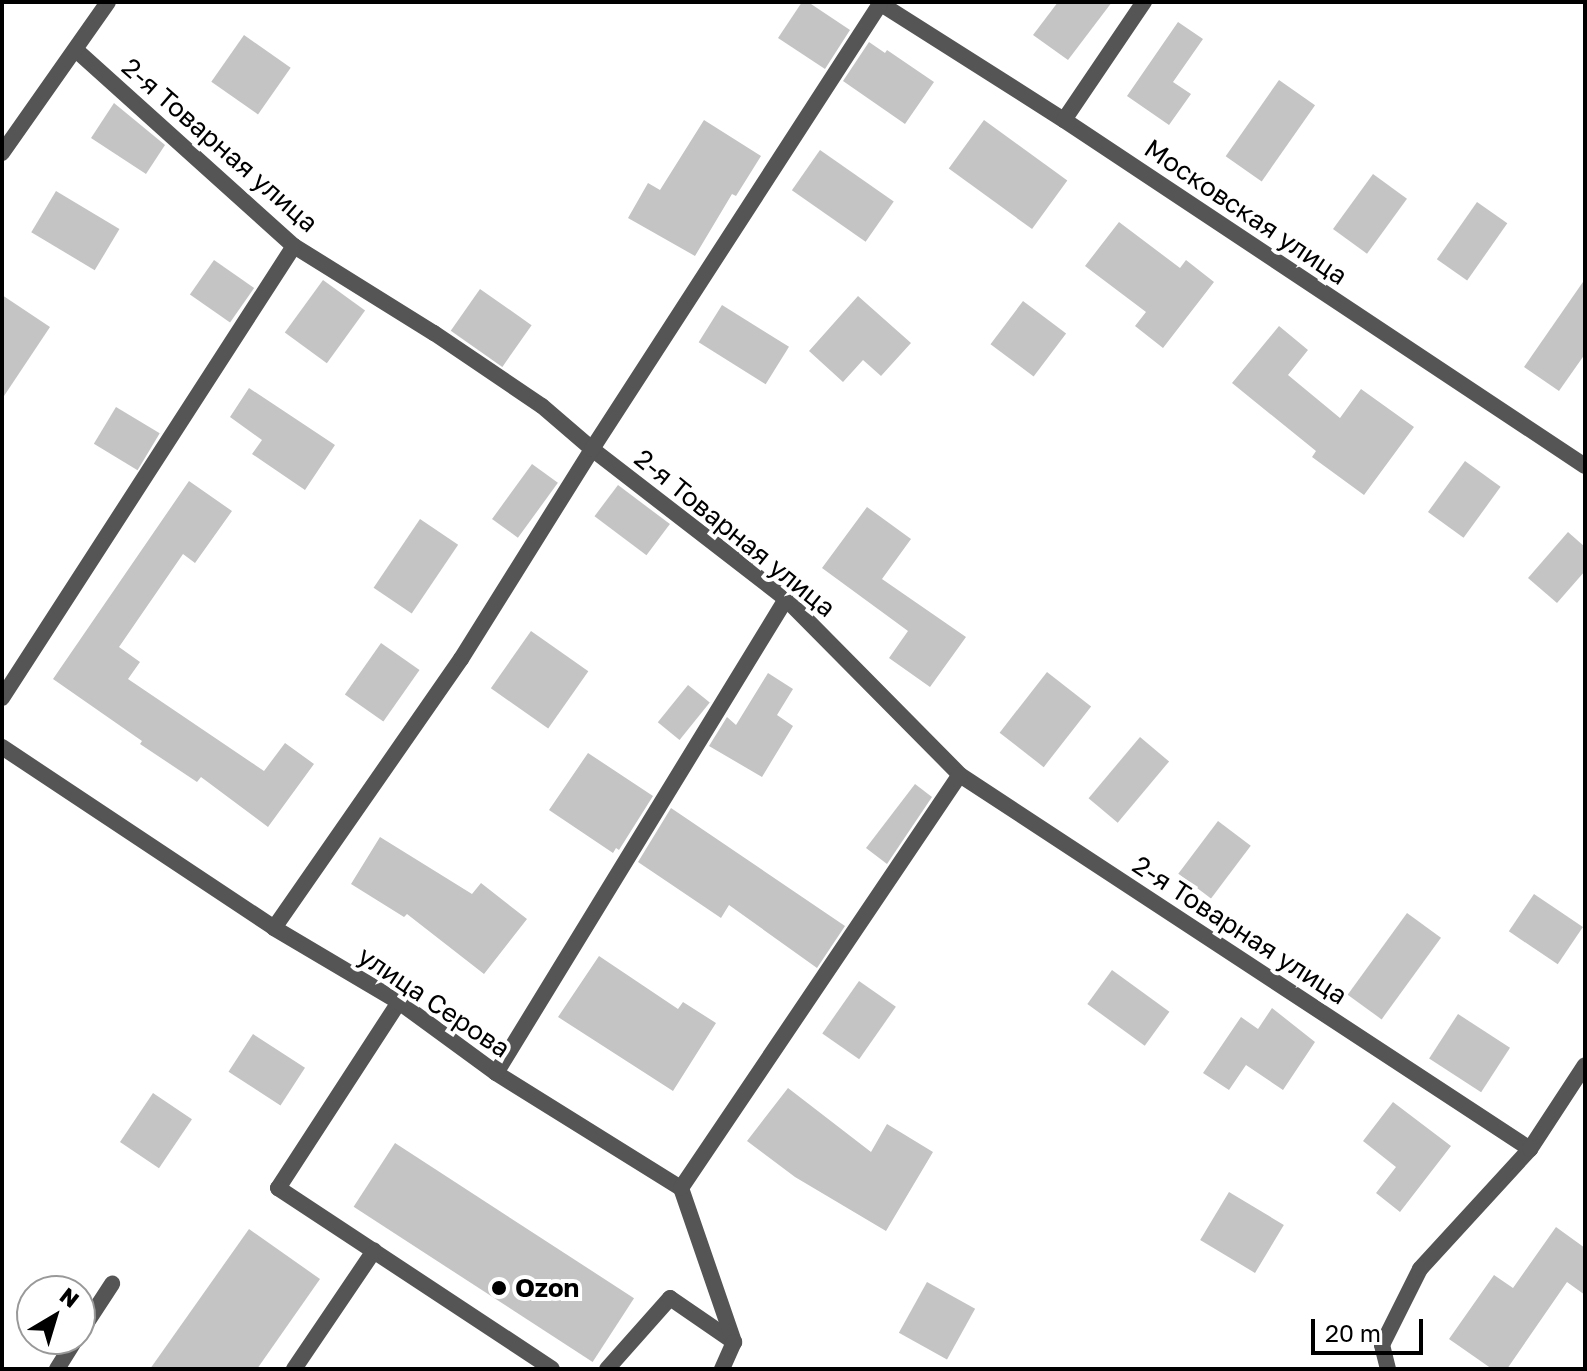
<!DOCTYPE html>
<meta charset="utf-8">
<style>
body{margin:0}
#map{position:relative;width:1587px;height:1371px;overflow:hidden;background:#fff;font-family:"Golos Text",sans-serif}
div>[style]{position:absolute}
.building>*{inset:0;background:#c4c4c4;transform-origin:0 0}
.lane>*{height:16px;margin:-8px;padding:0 8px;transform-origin:8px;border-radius:8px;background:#555}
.street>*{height:16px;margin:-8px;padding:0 8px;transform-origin:8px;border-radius:8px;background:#555}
.dots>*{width:22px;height:22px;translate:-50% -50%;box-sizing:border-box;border:4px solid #fff;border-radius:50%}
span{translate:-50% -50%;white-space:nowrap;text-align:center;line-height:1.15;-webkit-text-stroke:8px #fff;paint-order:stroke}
.street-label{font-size:26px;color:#000}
.poi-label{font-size:26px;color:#000;font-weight:700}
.left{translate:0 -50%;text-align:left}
.frame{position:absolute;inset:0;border:4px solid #000;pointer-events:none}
.north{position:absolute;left:16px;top:1275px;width:80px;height:80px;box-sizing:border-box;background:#fff;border:2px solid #999;border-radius:50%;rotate:38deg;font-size:22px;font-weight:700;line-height:32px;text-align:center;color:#000}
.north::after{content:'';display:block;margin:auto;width:28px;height:36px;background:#000;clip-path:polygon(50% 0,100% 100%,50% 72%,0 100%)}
.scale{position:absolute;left:1311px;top:1319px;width:112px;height:36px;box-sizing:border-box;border:4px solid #000;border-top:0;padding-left:10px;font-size:24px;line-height:28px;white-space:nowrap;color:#000;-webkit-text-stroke:6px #fff;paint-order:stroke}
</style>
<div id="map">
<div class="building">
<i style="clip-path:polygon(802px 2px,808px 2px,850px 30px,825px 69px,778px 38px)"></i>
<i style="clip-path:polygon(1058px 2px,1112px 2px,1068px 60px,1033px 35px)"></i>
<i style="clip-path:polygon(1178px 22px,1203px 39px,1173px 82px,1191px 94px,1169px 125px,1127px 96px)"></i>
<i style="left:244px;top:35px;width:57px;height:57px;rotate:35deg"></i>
<i style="clip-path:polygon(869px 42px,885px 53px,887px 50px,934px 82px,905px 124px,843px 81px)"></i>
<i style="left:1279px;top:80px;width:44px;height:93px;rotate:35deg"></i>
<i style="clip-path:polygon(114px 103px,165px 145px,146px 174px,91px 138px)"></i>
<i style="clip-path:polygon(704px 120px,761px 156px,736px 196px,732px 194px,695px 256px,628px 218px,648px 183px,660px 190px)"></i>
<i style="left:984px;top:120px;width:103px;height:60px;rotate:36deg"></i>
<i style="left:820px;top:150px;width:90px;height:49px;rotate:35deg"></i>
<i style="left:1373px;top:174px;width:42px;height:68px;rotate:36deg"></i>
<i style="left:56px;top:191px;width:74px;height:48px;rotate:31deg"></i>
<i style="left:1477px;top:202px;width:37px;height:70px;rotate:35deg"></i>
<i style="clip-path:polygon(1119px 222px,1180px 268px,1186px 260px,1214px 282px,1163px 348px,1135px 326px,1146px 312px,1085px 266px)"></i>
<i style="left:214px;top:260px;width:49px;height:42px;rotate:35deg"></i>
<i style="clip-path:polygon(1585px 279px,1585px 354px,1559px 391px,1524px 367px)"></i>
<i style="left:323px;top:280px;width:52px;height:65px;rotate:36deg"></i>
<i style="left:480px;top:289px;width:63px;height:51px;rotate:35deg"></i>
<i style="clip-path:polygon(2px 295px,50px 327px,2px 399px)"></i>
<i style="clip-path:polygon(858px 296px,911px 343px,881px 376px,863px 360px,843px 382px,809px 351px)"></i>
<i style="left:1023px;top:301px;width:54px;height:54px;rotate:37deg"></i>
<i style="left:722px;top:305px;width:79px;height:44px;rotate:32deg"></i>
<i style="clip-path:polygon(1279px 326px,1308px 350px,1288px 375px,1340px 418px,1361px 389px,1414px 427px,1364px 495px,1312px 457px,1316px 451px,1232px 383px)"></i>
<i style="clip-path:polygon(249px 388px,335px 445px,305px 490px,252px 454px,262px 440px,230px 417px)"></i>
<i style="left:116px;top:407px;width:51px;height:43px;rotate:31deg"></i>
<i style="left:1465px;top:461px;width:44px;height:63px;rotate:36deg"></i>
<i style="left:532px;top:464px;width:32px;height:68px;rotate:36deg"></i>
<i style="clip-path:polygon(189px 481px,232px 511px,195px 563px,183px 554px,119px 647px,140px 662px,128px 679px,264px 771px,285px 743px,314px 764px,268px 827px,201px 777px,197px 782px,140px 744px,142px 741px,53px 679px)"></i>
<i style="left:618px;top:485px;width:65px;height:39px;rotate:37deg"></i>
<i style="clip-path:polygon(867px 507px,911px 539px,882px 579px,966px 637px,930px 687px,889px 658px,908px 631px,822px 568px)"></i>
<i style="left:420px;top:519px;width:46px;height:83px;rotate:34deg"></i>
<i style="clip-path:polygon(1568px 532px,1585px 547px,1585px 571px,1557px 603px,1528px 578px)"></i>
<i style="left:531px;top:631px;width:70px;height:70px;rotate:35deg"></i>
<i style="left:381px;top:643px;width:47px;height:63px;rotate:35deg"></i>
<i style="left:1047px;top:672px;width:56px;height:77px;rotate:38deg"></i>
<i style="clip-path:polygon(768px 673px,793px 689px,777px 715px,793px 726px,762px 777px,709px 746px,727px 717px,736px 725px)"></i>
<i style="left:688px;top:685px;width:28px;height:48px;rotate:39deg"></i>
<i style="left:1140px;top:737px;width:38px;height:80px;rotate:40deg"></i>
<i style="clip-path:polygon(588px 753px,653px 796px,619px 850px,616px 848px,613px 853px,549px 810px)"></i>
<i style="clip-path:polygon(915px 784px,932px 797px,887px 864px,866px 848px)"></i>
<i style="clip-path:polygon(671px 808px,845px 926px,817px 968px,729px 905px,721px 918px,638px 862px)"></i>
<i style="left:1218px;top:821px;width:41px;height:66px;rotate:37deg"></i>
<i style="clip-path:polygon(380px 837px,472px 894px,481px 883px,527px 919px,484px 974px,407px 914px,404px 917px,351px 884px)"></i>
<i style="left:1534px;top:894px;width:59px;height:45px;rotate:34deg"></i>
<i style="left:1407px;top:913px;width:42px;height:101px;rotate:36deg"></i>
<i style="clip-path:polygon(599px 956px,678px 1009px,683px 1002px,716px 1023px,673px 1091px,558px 1017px)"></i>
<i style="left:1112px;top:970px;width:71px;height:42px;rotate:36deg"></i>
<i style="left:859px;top:981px;width:45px;height:64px;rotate:35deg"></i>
<i style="clip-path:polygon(1272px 1008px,1315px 1042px,1283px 1090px,1246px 1065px,1229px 1090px,1203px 1073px,1241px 1017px,1258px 1029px)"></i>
<i style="left:1458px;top:1014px;width:62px;height:53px;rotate:33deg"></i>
<i style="left:253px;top:1034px;width:62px;height:45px;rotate:33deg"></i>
<i style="clip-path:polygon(788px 1088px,871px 1152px,887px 1124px,933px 1152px,886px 1231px,795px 1177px,747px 1141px)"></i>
<i style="left:153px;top:1093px;width:47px;height:59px;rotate:34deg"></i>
<i style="clip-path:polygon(1393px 1102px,1451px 1146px,1400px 1212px,1376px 1193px,1396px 1167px,1363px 1141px)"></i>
<i style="left:395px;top:1143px;width:285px;height:76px;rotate:33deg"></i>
<i style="left:1229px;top:1192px;width:64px;height:56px;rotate:31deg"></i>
<i style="clip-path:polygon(1556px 1227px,1585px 1248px,1585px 1295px,1567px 1282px,1507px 1369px,1492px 1369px,1449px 1339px,1494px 1275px,1513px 1288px)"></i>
<i style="clip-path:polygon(249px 1229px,320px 1279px,257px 1369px,150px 1369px)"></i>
<i style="left:927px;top:1282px;width:55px;height:58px;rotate:29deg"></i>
</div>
<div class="lane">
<i style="left:399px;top:1002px;width:222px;rotate:123deg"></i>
<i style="left:278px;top:1188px;width:328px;rotate:33.4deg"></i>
<i style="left:80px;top:1333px;width:59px;rotate:-56.9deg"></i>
<i style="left:57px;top:1369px;width:36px;rotate:-58deg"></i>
<i style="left:294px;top:1369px;width:143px;rotate:-55.9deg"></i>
<i style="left:607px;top:1369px;width:95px;rotate:-48.4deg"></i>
<i style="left:670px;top:1298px;width:78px;rotate:34.5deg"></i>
</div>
<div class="street">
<i style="left:878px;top:2px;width:220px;rotate:32.4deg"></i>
<i style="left:1064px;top:120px;width:625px;rotate:33.59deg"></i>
<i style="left:76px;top:50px;width:293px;rotate:42deg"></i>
<i style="left:294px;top:246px;width:165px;rotate:31.9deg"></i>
<i style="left:434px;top:333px;width:130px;rotate:34.1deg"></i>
<i style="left:542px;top:406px;width:66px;rotate:40.7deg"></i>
<i style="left:592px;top:449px;width:245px;rotate:37.7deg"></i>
<i style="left:786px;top:599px;width:247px;rotate:45.3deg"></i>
<i style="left:960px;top:775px;width:682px;rotate:33.27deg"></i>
<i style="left:1064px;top:120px;width:143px;rotate:-55.9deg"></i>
<i style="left:2px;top:153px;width:184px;rotate:-54.9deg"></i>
<i style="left:2px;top:698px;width:538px;rotate:-57.14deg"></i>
<i style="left:2px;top:747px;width:327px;rotate:33.6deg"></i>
<i style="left:274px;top:928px;width:145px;rotate:30.6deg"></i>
<i style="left:399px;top:1002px;width:120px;rotate:36.2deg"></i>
<i style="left:496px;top:1073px;width:218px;rotate:31.9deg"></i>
<i style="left:681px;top:1188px;width:163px;rotate:71deg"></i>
<i style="left:734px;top:1342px;width:30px;rotate:114deg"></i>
<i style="left:274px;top:928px;width:328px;rotate:-55.2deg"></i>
<i style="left:461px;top:659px;width:248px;rotate:-58deg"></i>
<i style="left:592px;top:449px;width:530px;rotate:-57.09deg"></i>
<i style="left:496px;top:1073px;width:556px;rotate:-58.54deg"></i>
<i style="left:681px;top:1188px;width:498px;rotate:-56deg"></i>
<i style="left:1388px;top:1369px;width:25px;rotate:-104deg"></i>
<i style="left:1382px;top:1345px;width:85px;rotate:-63.4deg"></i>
<i style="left:1420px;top:1269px;width:163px;rotate:-47.5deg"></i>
<i style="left:1530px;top:1149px;width:100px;rotate:-56.8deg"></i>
</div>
<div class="dots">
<i style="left:499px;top:1288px;background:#000"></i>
</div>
<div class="street-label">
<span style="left:220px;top:145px;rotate:41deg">2-я Товарная улица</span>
<span style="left:1246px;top:212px;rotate:34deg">Московская улица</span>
<span style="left:735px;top:533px;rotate:39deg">2-я Товарная улица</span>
<span style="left:1240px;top:930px;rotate:33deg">2-я Товарная улица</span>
<span style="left:434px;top:1002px;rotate:34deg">улица Серова</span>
</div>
<div class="poi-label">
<span class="left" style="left:515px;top:1288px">Ozon</span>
</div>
<div class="frame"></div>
<div class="north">N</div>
<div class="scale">20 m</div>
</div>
